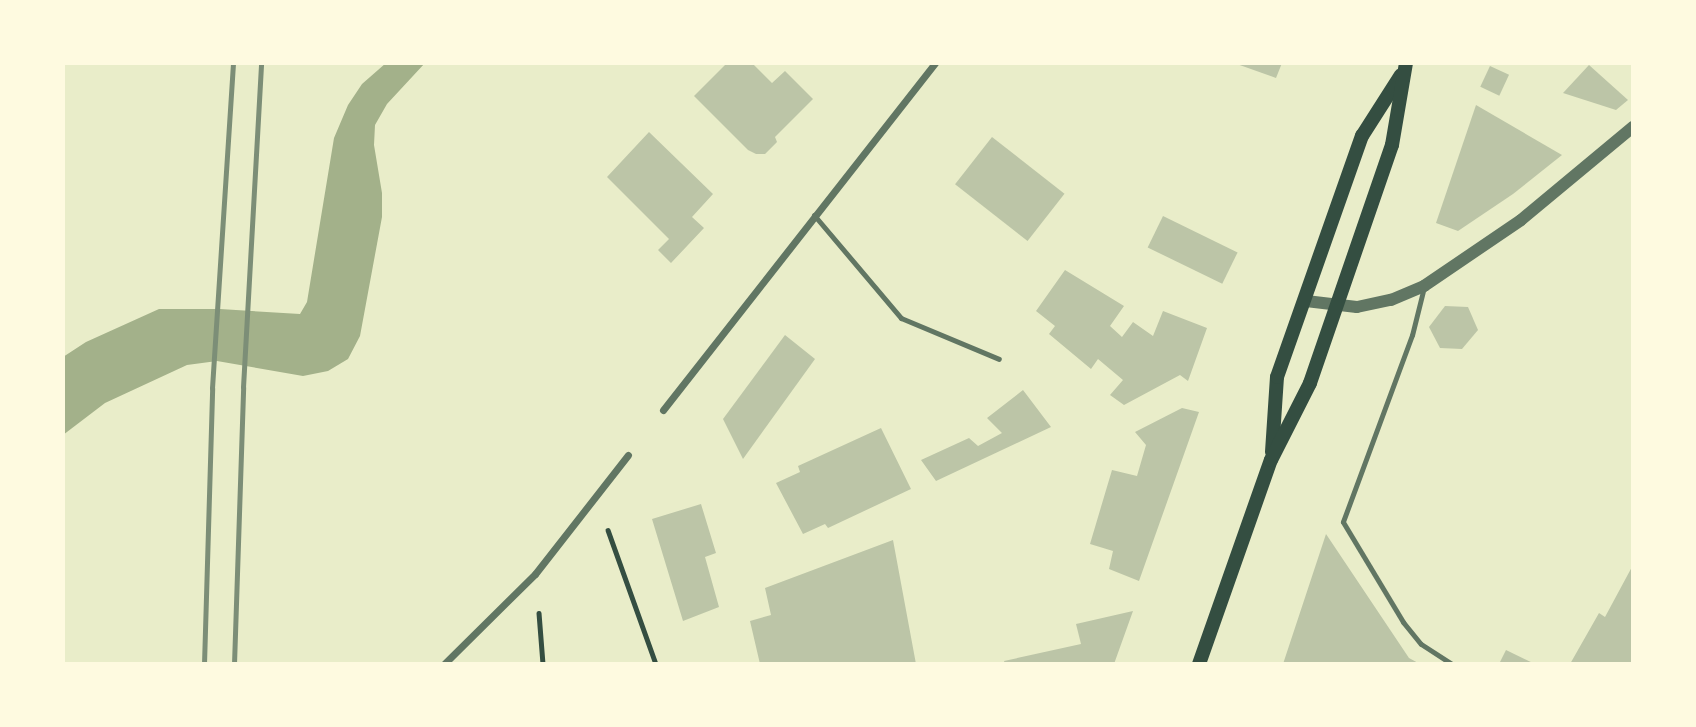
<!DOCTYPE html>
<style>
body{margin:0}
#map{position:relative;width:1696px;height:727px;overflow:hidden;background:#e9edc9;font-family:Literata,serif}
div>[style]{position:absolute}
.water>*{inset:0;background:#a3b18a}
.building>*{inset:0;background:#bcc5a7;transform-origin:0 0}
.path>*{height:4.5px;margin:-2.25px;padding:0 2.25px;transform-origin:2.25px;border-radius:2.25px;background:#344e41}
.service>*{height:5px;margin:-2.5px;padding:0 2.5px;transform-origin:2.5px;border-radius:2.5px;background:#617663}
.minor>*{height:7px;margin:-3.5px;padding:0 3.5px;transform-origin:3.5px;border-radius:3.5px;background:#617663}
.tertiary>*{height:12px;margin:-6px;padding:0 6px;transform-origin:6px;border-radius:6px;background:#617663}
.secondary>*{height:14px;margin:-7px;padding:0 7px;transform-origin:7px;border-radius:7px;background:#344e41}
.rail>*{height:5px;margin:-2.5px;padding:0 2.5px;transform-origin:2.5px;border-radius:2.5px;background:#7c8e77}
span{translate:-50% -50%;white-space:nowrap;text-align:center;line-height:1.15;-webkit-text-stroke:7px #fefae0;paint-order:stroke}
.frame{position:absolute;inset:0;border:65px solid #fefae0;pointer-events:none}
</style>
<div id="map">
<div class="water">
<i style="clip-path:polygon(386px 63px,425px 63px,387px 104px,375px 125px,374px 145px,382px 193px,382px 217px,360px 336px,348px 359px,328px 371px,303px 376px,217px 361px,187px 365px,105px 403px,63px 435px,63px 357px,86px 342px,159px 309px,220px 309px,300px 314px,307px 302px,334px 138px,348px 105px,362px 84px)"></i>
</div>
<div class="building">
<i style="clip-path:polygon(727px 63px,752px 63px,772px 83px,785px 71px,813px 99px,775px 137px,777px 142px,765px 154px,756px 154px,748px 150px,694px 96px)"></i>
<i style="clip-path:polygon(1234px 63px,1282px 63px,1276px 78px)"></i>
<i style="clip-path:polygon(1589px 65px,1628px 100px,1616px 110px,1563px 93px)"></i>
<i style="left:1490px;top:66px;width:21px;height:23px;rotate:25deg"></i>
<i style="clip-path:polygon(1476px 105px,1562px 155px,1513px 194px,1458px 231px,1436px 223px)"></i>
<i style="clip-path:polygon(649px 132px,713px 194px,692px 217px,704px 228px,671px 263px,658px 250px,669px 239px,607px 177px)"></i>
<i style="left:992px;top:137px;width:92px;height:60px;rotate:38deg"></i>
<i style="left:1163px;top:216px;width:83px;height:35px;rotate:26deg"></i>
<i style="clip-path:polygon(1065px 270px,1124px 306px,1110px 326px,1122px 337px,1133px 322px,1153px 336px,1163px 311px,1207px 328px,1188px 381px,1180px 375px,1124px 405px,1110px 395px,1123px 380px,1098px 359px,1091px 369px,1049px 334px,1055px 326px,1036px 311px)"></i>
<i style="clip-path:polygon(1445px 306px,1468px 307px,1478px 330px,1462px 349px,1440px 348px,1429px 327px)"></i>
<i style="clip-path:polygon(785px 335px,815px 359px,743px 459px,723px 419px)"></i>
<i style="clip-path:polygon(1023px 390px,1051px 427px,936px 481px,921px 460px,969px 438px,978px 446px,1002px 433px,987px 418px)"></i>
<i style="clip-path:polygon(1182px 408px,1199px 412px,1139px 581px,1109px 569px,1113px 551px,1090px 544px,1112px 470px,1137px 476px,1146px 445px,1135px 432px)"></i>
<i style="clip-path:polygon(881px 428px,911px 489px,828px 528px,825px 524px,803px 534px,776px 483px,800px 472px,798px 466px)"></i>
<i style="clip-path:polygon(701px 504px,716px 553px,705px 557px,719px 607px,683px 621px,652px 519px)"></i>
<i style="clip-path:polygon(1326px 534px,1409px 658px,1420px 664px,1283px 664px)"></i>
<i style="clip-path:polygon(893px 540px,916px 664px,760px 664px,750px 621px,771px 615px,765px 588px)"></i>
<i style="clip-path:polygon(1633px 565px,1633px 664px,1570px 664px,1599px 613px,1605px 617px)"></i>
<i style="clip-path:polygon(1133px 611px,1114px 664px,1005px 664px,1004px 661px,1081px 644px,1076px 624px)"></i>
<i style="clip-path:polygon(1506px 650px,1535px 664px,1499px 664px)"></i>
</div>
<div class="path">
<i style="left:608px;top:530px;width:142px;rotate:70.3deg"></i>
<i style="left:539px;top:613px;width:51px;rotate:85.5deg"></i>
</div>
<div class="service">
<i style="left:814px;top:215px;width:135px;rotate:49.8deg"></i>
<i style="left:901px;top:318px;width:106px;rotate:22.7deg"></i>
<i style="left:1424px;top:287px;width:49px;rotate:104deg"></i>
<i style="left:1412px;top:335px;width:199px;rotate:110.3deg"></i>
<i style="left:1343px;top:522px;width:117px;rotate:59deg"></i>
<i style="left:1403px;top:622px;width:28px;rotate:51deg"></i>
<i style="left:1421px;top:644px;width:37px;rotate:33deg"></i>
</div>
<div class="minor">
<i style="left:663px;top:410px;width:441px;rotate:-51.9deg"></i>
<i style="left:444px;top:664px;width:128px;rotate:-44.7deg"></i>
<i style="left:535px;top:574px;width:151px;rotate:-52deg"></i>
</div>
<div class="tertiary">
<i style="left:1306px;top:301px;width:51px;rotate:6.7deg"></i>
<i style="left:1357px;top:307px;width:35px;rotate:-12deg"></i>
<i style="left:1391px;top:300px;width:36px;rotate:-23deg"></i>
<i style="left:1424px;top:286px;width:117px;rotate:-34.2deg"></i>
<i style="left:1521px;top:220px;width:146px;rotate:-39.7deg"></i>
</div>
<div class="secondary">
<i style="left:1272px;top:452px;width:75px;rotate:-86.2deg"></i>
<i style="left:1277px;top:377px;width:256px;rotate:-70.6deg"></i>
<i style="left:1362px;top:136px;width:72px;rotate:-57.4deg"></i>
<i style="left:1199px;top:664px;width:216px;rotate:-70.6deg"></i>
<i style="left:1271px;top:460px;width:86px;rotate:-63.1deg"></i>
<i style="left:1310px;top:383px;width:252px;rotate:-71deg"></i>
<i style="left:1392px;top:145px;width:83px;rotate:-80.3deg"></i>
</div>
<div class="rail">
<i style="left:204px;top:664px;width:276px;rotate:-88.3deg"></i>
<i style="left:212px;top:388px;width:326px;rotate:-86.3deg"></i>
<i style="left:234px;top:664px;width:277px;rotate:-88.1deg"></i>
<i style="left:243px;top:387px;width:324px;rotate:-86.8deg"></i>
</div>
<div class="frame"></div>
</div>
